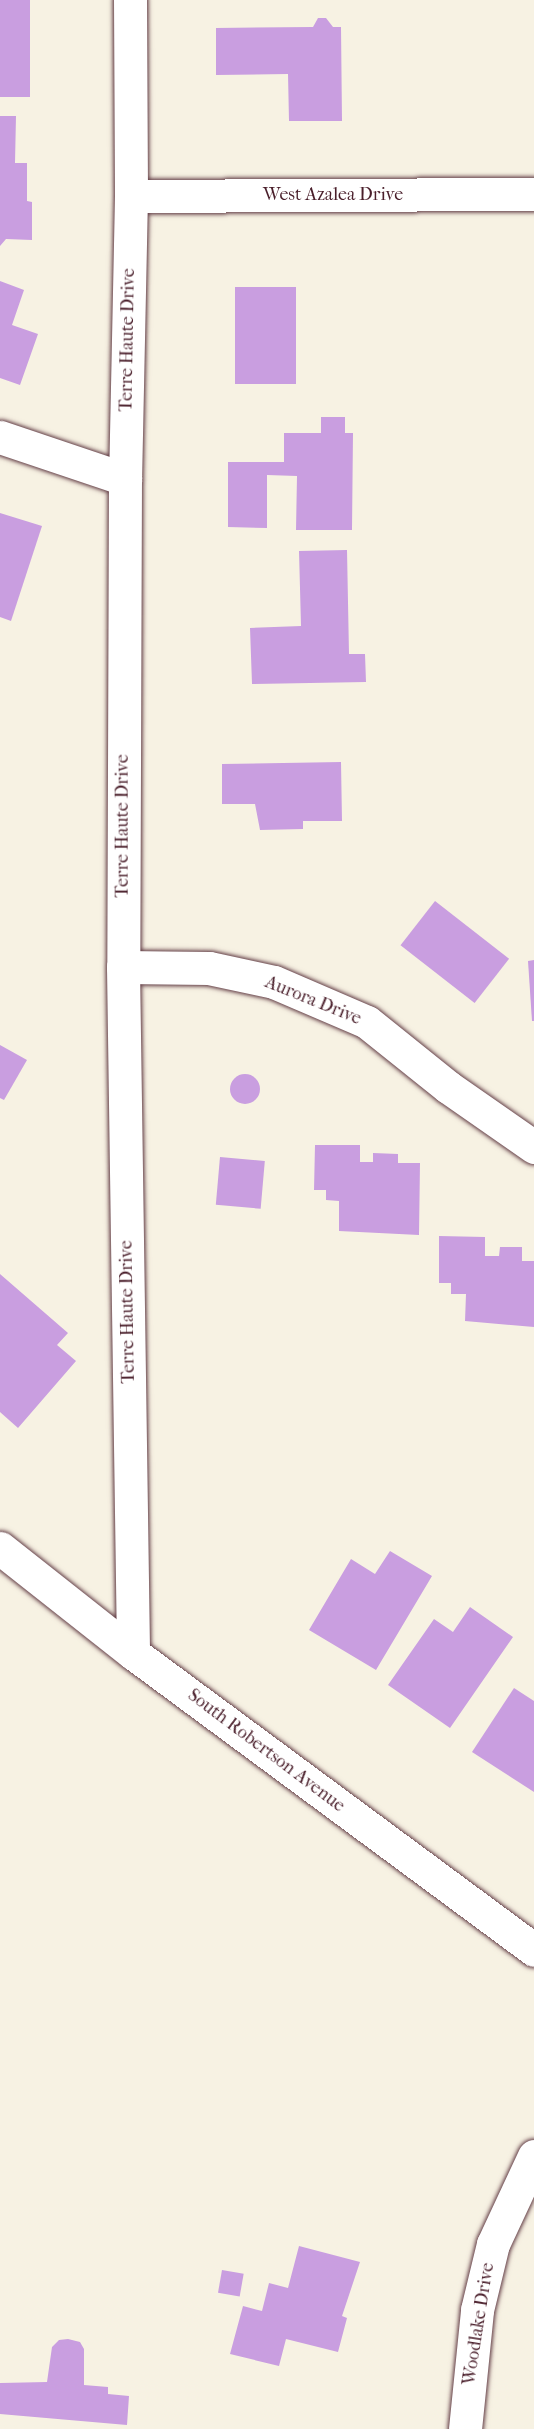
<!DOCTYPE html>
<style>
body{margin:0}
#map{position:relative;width:534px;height:2429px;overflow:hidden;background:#f7f2e3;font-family:"IM FELL French Canon",serif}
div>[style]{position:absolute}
.building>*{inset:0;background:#c99ee0;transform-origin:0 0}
.round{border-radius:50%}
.roads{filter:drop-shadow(0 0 2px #643f47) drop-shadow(0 0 2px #643f47)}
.minor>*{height:33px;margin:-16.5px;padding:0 16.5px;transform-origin:16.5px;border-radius:16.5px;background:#fff}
span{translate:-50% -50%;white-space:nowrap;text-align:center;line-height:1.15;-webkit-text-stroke:6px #fff;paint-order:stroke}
.street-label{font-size:18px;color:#4a1f2b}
</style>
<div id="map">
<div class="building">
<i style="left:0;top:0;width:30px;height:97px"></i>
<i style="clip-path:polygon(318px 18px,326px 18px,333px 27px,341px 27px,342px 121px,289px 121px,288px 74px,216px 75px,216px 28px,313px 27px)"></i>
<i style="clip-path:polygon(0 116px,16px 116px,15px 163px,27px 163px,27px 201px,32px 202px,32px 240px,6px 239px,0 246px)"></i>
<i style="clip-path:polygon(0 281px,24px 290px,12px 325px,38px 334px,20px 385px,0 378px)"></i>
<i style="left:235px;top:287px;width:61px;height:97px"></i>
<i style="clip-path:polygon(321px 417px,345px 417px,345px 433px,353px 433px,352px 530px,296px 530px,297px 476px,267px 475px,267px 528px,228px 527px,228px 462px,284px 462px,284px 433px,321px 433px)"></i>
<i style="clip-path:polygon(0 513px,42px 526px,11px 621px,0 617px)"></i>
<i style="clip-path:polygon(347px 550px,349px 654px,365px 654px,366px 682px,252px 684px,250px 628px,301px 626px,299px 551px)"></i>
<i style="clip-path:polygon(341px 762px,342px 821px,303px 821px,303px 829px,260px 830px,255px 804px,222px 804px,222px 764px)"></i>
<i style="left:435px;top:901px;width:94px;height:56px;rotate:38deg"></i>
<i style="clip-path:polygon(534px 960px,534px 1021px,532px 1021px,528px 961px)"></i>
<i style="clip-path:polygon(0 1045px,27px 1060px,4px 1100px,0 1098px)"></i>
<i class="round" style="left:230px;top:1074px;width:30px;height:30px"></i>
<i style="clip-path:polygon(315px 1145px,360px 1145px,360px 1162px,373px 1162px,373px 1153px,398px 1154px,398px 1163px,420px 1163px,419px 1235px,339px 1231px,339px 1201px,326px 1200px,326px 1190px,314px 1190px)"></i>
<i style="left:220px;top:1157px;width:45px;height:48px;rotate:5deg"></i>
<i style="clip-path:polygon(439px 1236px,485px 1237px,485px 1256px,499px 1256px,500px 1247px,522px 1247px,522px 1261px,534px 1261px,534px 1327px,465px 1321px,466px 1294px,451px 1294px,451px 1283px,439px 1283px)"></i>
<i style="clip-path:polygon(0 1274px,68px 1333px,57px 1345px,76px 1361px,18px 1428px,0 1412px)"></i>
<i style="clip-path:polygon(390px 1551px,432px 1576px,376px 1670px,309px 1630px,351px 1559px,375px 1574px)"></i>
<i style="clip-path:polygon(470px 1607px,513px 1637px,450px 1728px,388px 1685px,434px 1619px,453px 1632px)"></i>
<i style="clip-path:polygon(514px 1688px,534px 1701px,534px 1792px,472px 1752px)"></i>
<i style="clip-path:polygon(299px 2246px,360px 2262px,342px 2316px,347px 2318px,338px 2352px,286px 2339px,279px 2366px,230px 2354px,243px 2306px,262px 2311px,269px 2283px,288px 2288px)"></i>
<i style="left:222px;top:2270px;width:22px;height:23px;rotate:10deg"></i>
<i style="clip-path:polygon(68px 2339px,80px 2342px,84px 2349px,84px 2385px,108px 2387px,108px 2394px,129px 2396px,127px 2425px,0 2414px,0 2383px,47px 2382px,52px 2347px,59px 2340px)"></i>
</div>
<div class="roads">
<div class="minor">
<i style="left:130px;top:0;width:196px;rotate:89.7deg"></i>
<i style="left:131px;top:196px;width:283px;rotate:91.2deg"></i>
<i style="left:125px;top:479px;width:488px;rotate:90.2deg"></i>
<i style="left:123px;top:967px;width:686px;rotate:89.16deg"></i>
<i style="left:131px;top:196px;width:403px;rotate:-0.3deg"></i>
<i style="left:0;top:437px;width:132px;rotate:18.6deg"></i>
<i style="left:123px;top:967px;width:86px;rotate:0.7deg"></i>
<i style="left:209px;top:968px;width:66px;rotate:12.2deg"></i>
<i style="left:274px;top:982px;width:101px;rotate:23.3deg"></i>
<i style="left:367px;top:1022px;width:104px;rotate:38.7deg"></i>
<i style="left:448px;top:1087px;width:105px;rotate:34.9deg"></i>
<i style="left:0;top:1548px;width:169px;rotate:38.3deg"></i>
<i style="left:133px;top:1653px;width:499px;rotate:36.5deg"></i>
<i style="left:465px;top:2429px;width:120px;rotate:-84.2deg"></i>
<i style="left:477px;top:2310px;width:68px;rotate:-76.4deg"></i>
<i style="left:493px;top:2244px;width:97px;rotate:-65deg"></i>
</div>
</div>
<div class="street-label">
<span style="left:333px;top:195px">West Azalea Drive</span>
<span style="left:128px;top:340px;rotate:-89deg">Terre Haute Drive</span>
<span style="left:123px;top:826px;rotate:-90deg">Terre Haute Drive</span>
<span style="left:313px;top:1001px;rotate:22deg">Aurora Drive</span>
<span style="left:128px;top:1312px;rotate:-91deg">Terre Haute Drive</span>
<span style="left:266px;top:1751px;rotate:37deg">South Robertson Avenue</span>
<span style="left:479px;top:2324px;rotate:-81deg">Woodlake Drive</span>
</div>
</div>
